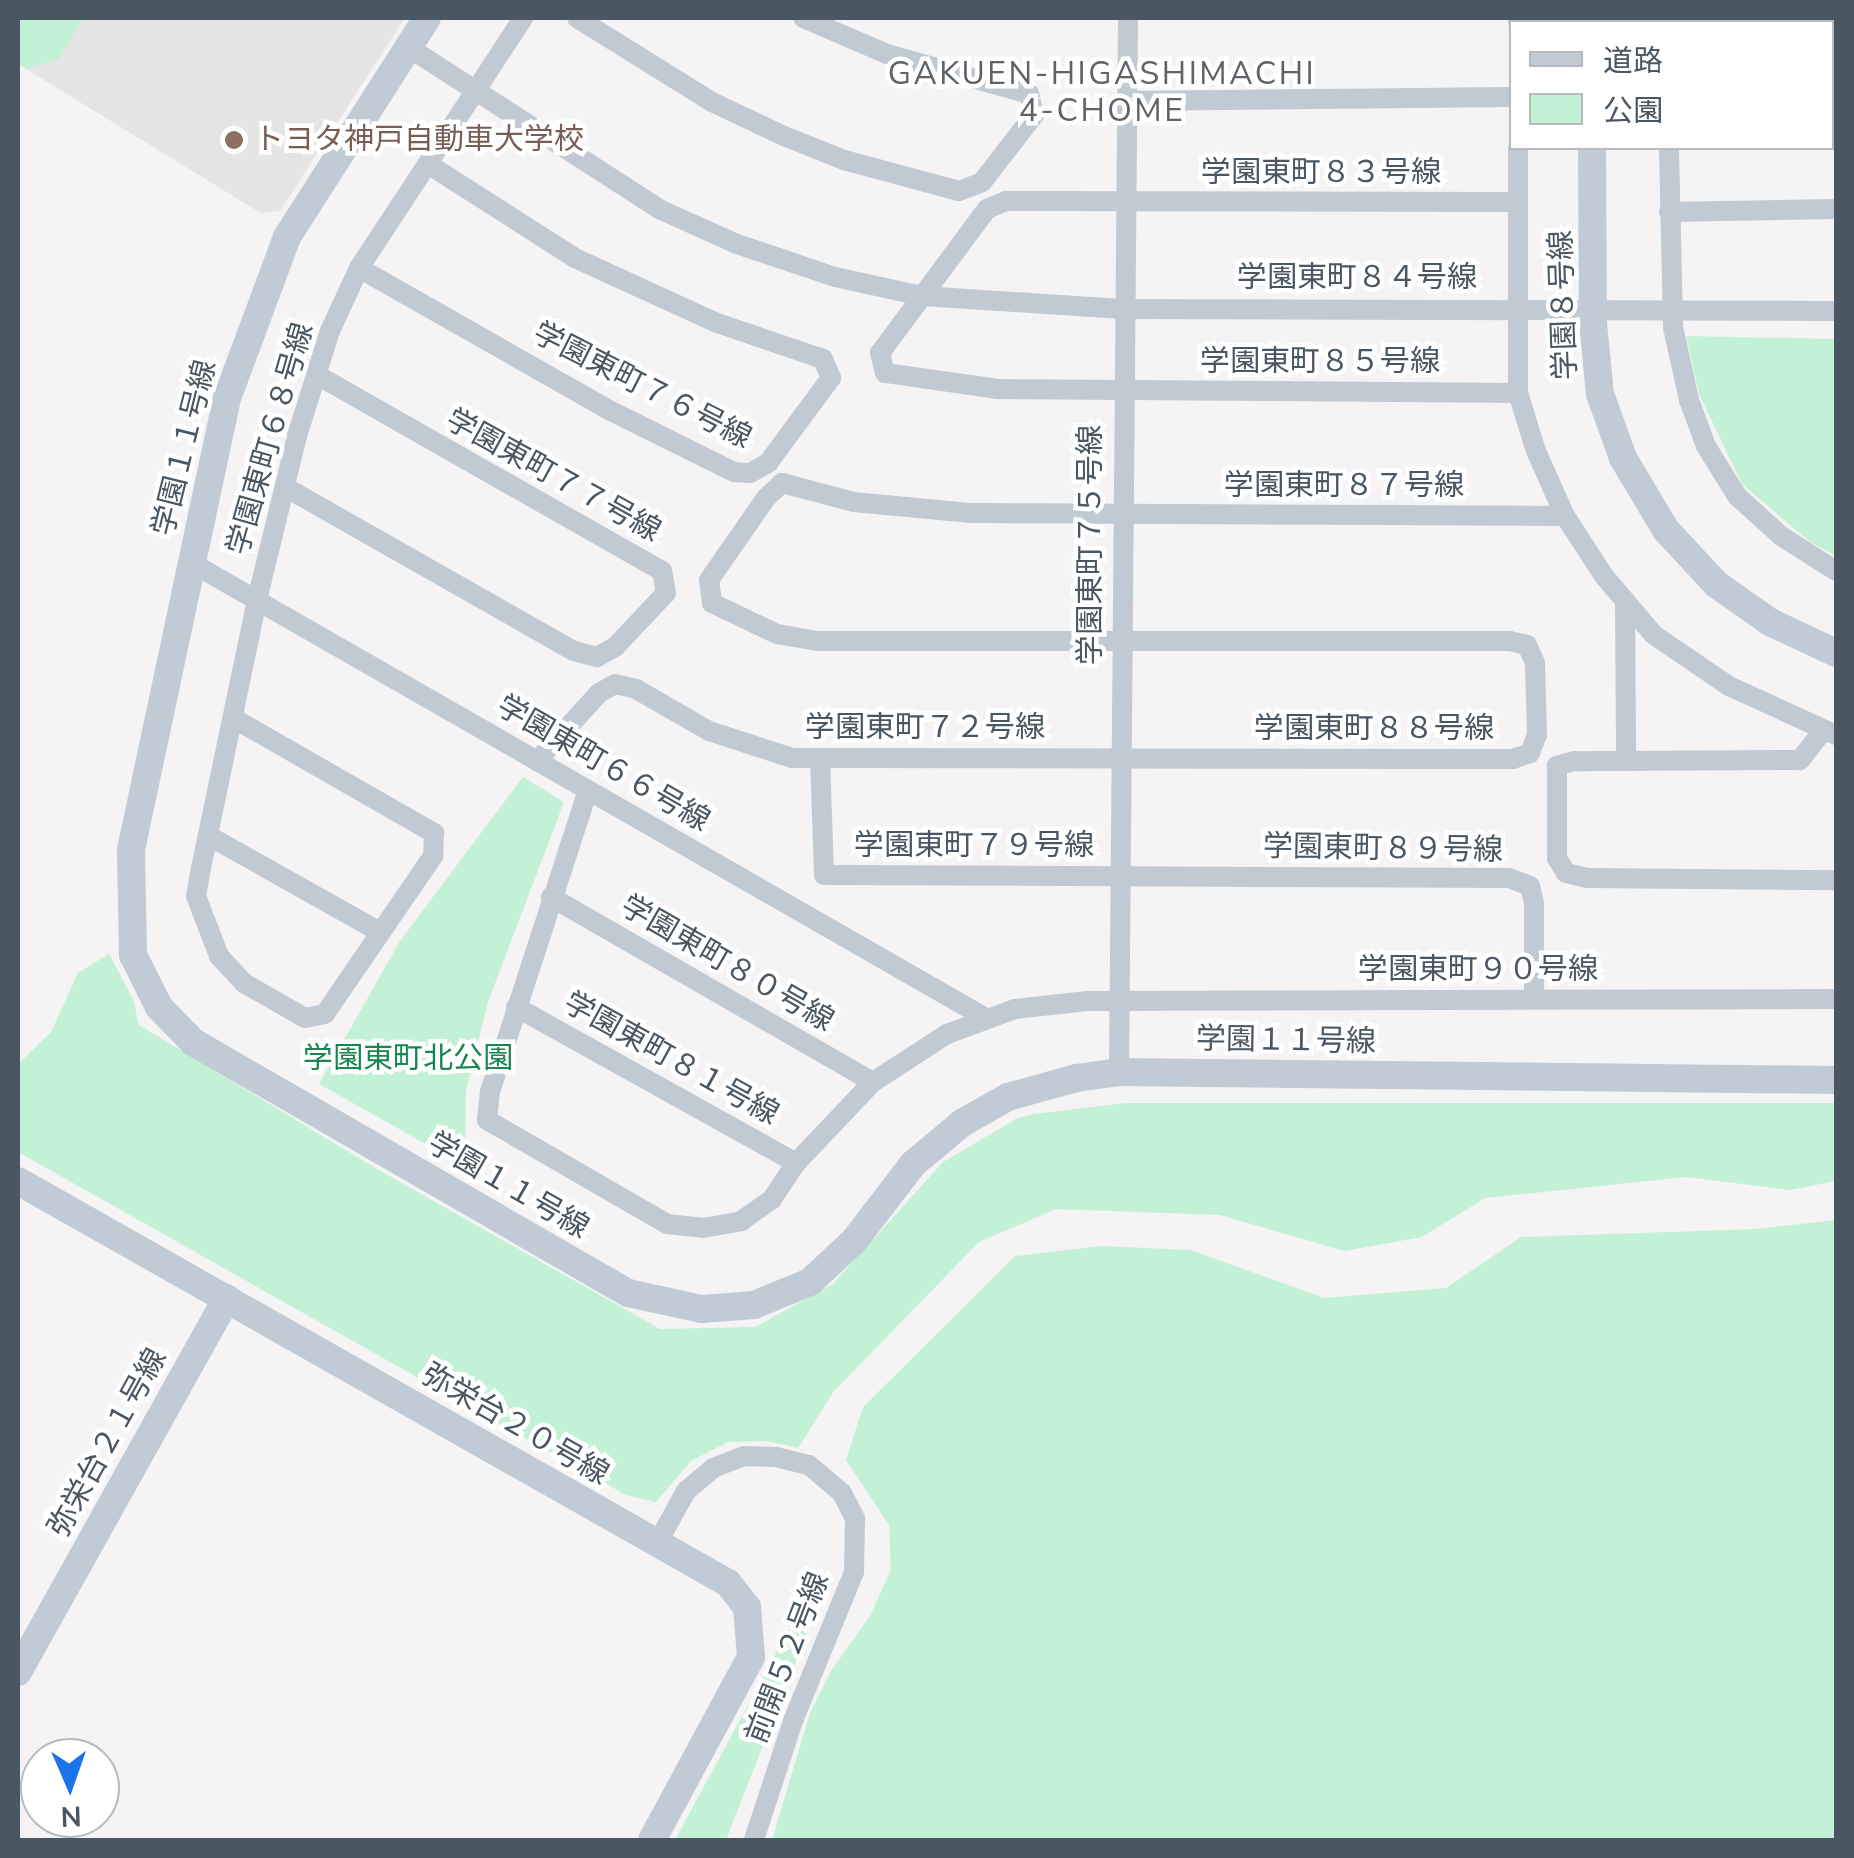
<!DOCTYPE html>
<meta charset="utf-8">
<style>
body{margin:0}
#map{position:relative;width:1854px;height:1858px;overflow:hidden;background:#f5f3f3;font-family:"Nunito Sans","Noto Sans JP",sans-serif}
div>[style]{position:absolute}
.education>*{inset:0;background:#e6e4e5}
.green>*{inset:0;background:#c3f1d5}
.street>*{height:20px;margin:-10px;padding:0 10px;transform-origin:10px;border-radius:10px;background:#c1cad2}
.secondary>*{height:28px;margin:-14px;padding:0 14px;transform-origin:14px;border-radius:14px;background:#c1cbd6}
.dots>*{width:28px;height:28px;translate:-50% -50%;box-sizing:border-box;border:5px solid #fff;border-radius:50%}
span{translate:-50% -50%;white-space:nowrap;text-align:center;line-height:1.15;-webkit-text-stroke:9px #fff;paint-order:stroke}
.education-label{font-size:30px;color:#785e54}
.left{translate:0 -50%;text-align:left}
.street-label{font-size:30px;color:#4a5661}
.park-label{font-size:30px;color:#17864f}
.neighbourhood-label{font-size:32px;color:#5f6368;letter-spacing:2.5px}
.frame{position:absolute;inset:0;border:20px solid #4a5661;pointer-events:none}
.legend{position:absolute;left:1509px;top:20px;width:325px;height:130px;box-sizing:border-box;background:#fff;border:2px solid #b7bbc0;margin:0;padding:12px 18px;list-style:none;font-size:30px;color:#4a5661}
.legend li{display:flex;align-items:center;gap:20px;height:50px}
.legend b{width:50px;border:2px solid #b7bbc0}
.north{position:absolute;left:20px;top:1738px;width:100px;height:100px;box-sizing:border-box;background:#fff;border:2px solid #b7bbc0;border-radius:50%;rotate:178deg;font-size:28px;font-weight:700;line-height:40px;text-align:center;color:#4a5661}
.north::after{content:'';display:block;margin:auto;width:35px;height:45px;background:#1a73e8;clip-path:polygon(50% 0,100% 100%,50% 72%,0 100%)}
</style>
<div id="map">
<div class="education">
<i style="clip-path:polygon(59px 18px,405px 18px,280px 211px,261px 213px,26px 69px)"></i>
</div>
<div class="green">
<i style="clip-path:polygon(18px 18px,84px 18px,58px 60px,26px 69px,18px 64px)"></i>
<i style="clip-path:polygon(1686px 336px,1836px 339px,1836px 556px,1810px 542px,1742px 484px,1699px 394px)"></i>
<i style="clip-path:polygon(523px 777px,564px 802px,488px 1002px,466px 1091px,465px 1166px,319px 1084px,400px 941px)"></i>
<i style="clip-path:polygon(109px 954px,133px 999px,139px 1025px,377px 1169px,660px 1329px,755px 1327px,833px 1284px,943px 1162px,1018px 1118px,1034px 1114px,1126px 1103px,1836px 1103px,1836px 1181px,1790px 1190px,1686px 1177px,1485px 1198px,1422px 1237px,1344px 1251px,1220px 1215px,1056px 1209px,979px 1242px,834px 1391px,798px 1448px,767px 1441px,728px 1442px,691px 1461px,656px 1502px,626px 1495px,18px 1152px,18px 1064px,51px 1032px,78px 973px)"></i>
<i style="clip-path:polygon(1836px 1220px,1836px 1840px,772px 1840px,810px 1713px,831px 1671px,870px 1616px,891px 1570px,889px 1525px,846px 1460px,863px 1407px,1015px 1256px,1102px 1246px,1191px 1250px,1324px 1298px,1446px 1288px,1521px 1237px,1756px 1229px)"></i>
<i style="clip-path:polygon(799px 1611px,815px 1612px,726px 1840px,675px 1840px)"></i>
</div>
<div class="street">
<i style="left:577px;top:18px;width:159px;rotate:31.9deg"></i>
<i style="left:712px;top:102px;width:80px;rotate:25.3deg"></i>
<i style="left:784px;top:136px;width:65px;rotate:21.8deg"></i>
<i style="left:844px;top:160px;width:119px;rotate:15.1deg"></i>
<i style="left:959px;top:191px;width:25px;rotate:-21deg"></i>
<i style="left:982px;top:182px;width:85px;rotate:-52.2deg"></i>
<i style="left:1034px;top:115px;width:22px;rotate:-103deg"></i>
<i style="left:1029px;top:94px;width:148px;rotate:-164.3deg"></i>
<i style="left:887px;top:54px;width:91px;rotate:-156.8deg"></i>
<i style="left:1518px;top:22px;width:4px;rotate:-90deg"></i>
<i style="left:1670px;top:22px;width:4px;rotate:-90deg"></i>
<i style="left:408px;top:47px;width:299px;rotate:32.8deg"></i>
<i style="left:659px;top:209px;width:85px;rotate:24.2deg"></i>
<i style="left:737px;top:244px;width:103px;rotate:18.6deg"></i>
<i style="left:835px;top:277px;width:89px;rotate:12.3deg"></i>
<i style="left:922px;top:296px;width:200px;rotate:3.7deg"></i>
<i style="left:1122px;top:309px;width:714px;rotate:0.16deg"></i>
<i style="left:1126px;top:101px;width:386px;rotate:-0.6deg"></i>
<i style="left:1832px;top:103px;width:4px"></i>
<i style="left:1518px;top:148px;width:245px;rotate:90deg"></i>
<i style="left:1518px;top:393px;width:61px;rotate:72.8deg"></i>
<i style="left:1536px;top:451px;width:71px;rotate:66deg"></i>
<i style="left:1565px;top:516px;width:72px;rotate:57deg"></i>
<i style="left:1604px;top:576px;width:77px;rotate:49.7deg"></i>
<i style="left:1654px;top:635px;width:91px;rotate:34.2deg"></i>
<i style="left:1729px;top:686px;width:118px;rotate:24.6deg"></i>
<i style="left:1669px;top:148px;width:179px;rotate:88.7deg"></i>
<i style="left:1673px;top:327px;width:75px;rotate:77.6deg"></i>
<i style="left:1689px;top:400px;width:49px;rotate:69.7deg"></i>
<i style="left:1706px;top:446px;width:59px;rotate:58.2deg"></i>
<i style="left:1737px;top:496px;width:59px;rotate:42.3deg"></i>
<i style="left:1781px;top:536px;width:65px;rotate:32.5deg"></i>
<i style="left:1669px;top:212px;width:167px;rotate:-1deg"></i>
<i style="left:359px;top:268px;width:283px;rotate:29.6deg"></i>
<i style="left:605px;top:408px;width:144px;rotate:26.4deg"></i>
<i style="left:734px;top:472px;width:16px;rotate:4deg"></i>
<i style="left:750px;top:473px;width:21px;rotate:-29deg"></i>
<i style="left:768px;top:463px;width:106px;rotate:-53.5deg"></i>
<i style="left:831px;top:378px;width:21px;rotate:-113deg"></i>
<i style="left:823px;top:359px;width:112px;rotate:-161.2deg"></i>
<i style="left:717px;top:323px;width:156px;rotate:-155.4deg"></i>
<i style="left:575px;top:258px;width:174px;rotate:-147.4deg"></i>
<i style="left:1518px;top:393px;width:520px;rotate:-179.56deg"></i>
<i style="left:998px;top:389px;width:114px;rotate:-171.9deg"></i>
<i style="left:885px;top:373px;width:21px;rotate:-104deg"></i>
<i style="left:880px;top:353px;width:179px;rotate:-53.4deg"></i>
<i style="left:987px;top:209px;width:21px;rotate:-23deg"></i>
<i style="left:1006px;top:201px;width:512px;rotate:0.11deg"></i>
<i style="left:285px;top:487px;width:332px;rotate:29.6deg"></i>
<i style="left:574px;top:651px;width:24px;rotate:15deg"></i>
<i style="left:597px;top:657px;width:21px;rotate:-29deg"></i>
<i style="left:615px;top:647px;width:74px;rotate:-46.6deg"></i>
<i style="left:666px;top:593px;width:22px;rotate:-100deg"></i>
<i style="left:662px;top:571px;width:397px;rotate:-150.4deg"></i>
<i style="left:190px;top:562px;width:917px;rotate:29.81deg"></i>
<i style="left:1625px;top:602px;width:159px;rotate:89.6deg"></i>
<i style="left:233px;top:718px;width:232px;rotate:29.8deg"></i>
<i style="left:434px;top:833px;width:23px;rotate:92deg"></i>
<i style="left:433px;top:856px;width:191px;rotate:124.4deg"></i>
<i style="left:325px;top:1014px;width:20px;rotate:169deg"></i>
<i style="left:305px;top:1018px;width:70px;rotate:-150.2deg"></i>
<i style="left:244px;top:983px;width:37px;rotate:-133deg"></i>
<i style="left:219px;top:956px;width:64px;rotate:-111deg"></i>
<i style="left:196px;top:896px;width:28px;rotate:-80deg"></i>
<i style="left:201px;top:868px;width:274px;rotate:-78.2deg"></i>
<i style="left:257px;top:600px;width:169px;rotate:-76.3deg"></i>
<i style="left:297px;top:436px;width:110px;rotate:-72.6deg"></i>
<i style="left:330px;top:331px;width:69px;rotate:-65.3deg"></i>
<i style="left:359px;top:268px;width:299px;rotate:-56.7deg"></i>
<i style="left:1822px;top:732px;width:36px;rotate:128deg"></i>
<i style="left:1800px;top:760px;width:226px;rotate:179.7deg"></i>
<i style="left:1574px;top:761px;width:18px;rotate:164deg"></i>
<i style="left:1557px;top:766px;width:92px;rotate:90deg"></i>
<i style="left:1557px;top:858px;width:17px;rotate:59deg"></i>
<i style="left:1566px;top:873px;width:22px;rotate:13deg"></i>
<i style="left:1587px;top:878px;width:249px;rotate:0.5deg"></i>
<i style="left:820px;top:758px;width:117px;rotate:88deg"></i>
<i style="left:824px;top:875px;width:685px;rotate:0.25deg"></i>
<i style="left:1509px;top:878px;width:22px;rotate:21deg"></i>
<i style="left:1530px;top:886px;width:17px;rotate:77deg"></i>
<i style="left:1534px;top:903px;width:96px;rotate:90deg"></i>
<i style="left:537px;top:761px;width:92px;rotate:-47.6deg"></i>
<i style="left:599px;top:693px;width:18px;rotate:-29deg"></i>
<i style="left:615px;top:684px;width:22px;rotate:13deg"></i>
<i style="left:636px;top:689px;width:84px;rotate:29.9deg"></i>
<i style="left:709px;top:731px;width:87px;rotate:18deg"></i>
<i style="left:792px;top:758px;width:721px;rotate:0.08deg"></i>
<i style="left:1513px;top:759px;width:18px;rotate:-19deg"></i>
<i style="left:1530px;top:753px;width:19px;rotate:-69deg"></i>
<i style="left:1537px;top:735px;width:72px;rotate:-91.6deg"></i>
<i style="left:1535px;top:663px;width:20px;rotate:-114deg"></i>
<i style="left:1527px;top:645px;width:17px;rotate:-167deg"></i>
<i style="left:1510px;top:641px;width:693px;rotate:180deg"></i>
<i style="left:817px;top:641px;width:41px;rotate:-170.1deg"></i>
<i style="left:777px;top:634px;width:72px;rotate:-154.5deg"></i>
<i style="left:712px;top:603px;width:23px;rotate:-97deg"></i>
<i style="left:709px;top:580px;width:100px;rotate:-55.2deg"></i>
<i style="left:766px;top:498px;width:22px;rotate:-43deg"></i>
<i style="left:782px;top:483px;width:74px;rotate:14.8deg"></i>
<i style="left:854px;top:502px;width:118px;rotate:5.4deg"></i>
<i style="left:971px;top:513px;width:594px;rotate:0.29deg"></i>
<i style="left:588px;top:790px;width:317px;rotate:108deg"></i>
<i style="left:490px;top:1091px;width:29px;rotate:96deg"></i>
<i style="left:487px;top:1120px;width:208px;rotate:30deg"></i>
<i style="left:667px;top:1224px;width:36px;rotate:6deg"></i>
<i style="left:703px;top:1228px;width:39px;rotate:-10deg"></i>
<i style="left:741px;top:1221px;width:38px;rotate:-35deg"></i>
<i style="left:772px;top:1199px;width:43px;rotate:-56.3deg"></i>
<i style="left:796px;top:1163px;width:112px;rotate:-46.5deg"></i>
<i style="left:873px;top:1082px;width:88px;rotate:-33deg"></i>
<i style="left:947px;top:1034px;width:72px;rotate:-20.2deg"></i>
<i style="left:1015px;top:1009px;width:73px;rotate:-6.3deg"></i>
<i style="left:1088px;top:1001px;width:748px;rotate:-0.15deg"></i>
<i style="left:209px;top:836px;width:196px;rotate:29.3deg"></i>
<i style="left:551px;top:897px;width:371px;rotate:29.9deg"></i>
<i style="left:516px;top:1007px;width:321px;rotate:29.1deg"></i>
<i style="left:1119px;top:1072px;width:1054px;rotate:-89.51deg"></i>
<i style="left:658px;top:1542px;width:58px;rotate:-61.2deg"></i>
<i style="left:686px;top:1491px;width:35px;rotate:-40deg"></i>
<i style="left:713px;top:1468px;width:33px;rotate:-21deg"></i>
<i style="left:744px;top:1456px;width:32px;rotate:2deg"></i>
<i style="left:776px;top:1457px;width:34px;rotate:14deg"></i>
<i style="left:809px;top:1465px;width:43px;rotate:40.3deg"></i>
<i style="left:842px;top:1493px;width:29px;rotate:63deg"></i>
<i style="left:855px;top:1519px;width:53px;rotate:91.1deg"></i>
<i style="left:854px;top:1572px;width:158px;rotate:112.3deg"></i>
<i style="left:794px;top:1718px;width:128px;rotate:108.2deg"></i>
</div>
<div class="secondary">
<i style="left:427px;top:18px;width:260px;rotate:122.6deg"></i>
<i style="left:287px;top:237px;width:172px;rotate:110.4deg"></i>
<i style="left:227px;top:398px;width:463px;rotate:102deg"></i>
<i style="left:131px;top:851px;width:104px;rotate:88.9deg"></i>
<i style="left:133px;top:955px;width:58px;rotate:63.4deg"></i>
<i style="left:159px;top:1007px;width:49px;rotate:45.8deg"></i>
<i style="left:193px;top:1042px;width:502px;rotate:29.99deg"></i>
<i style="left:628px;top:1293px;width:76px;rotate:12.2deg"></i>
<i style="left:702px;top:1309px;width:52px;rotate:-4.4deg"></i>
<i style="left:754px;top:1305px;width:61px;rotate:-22.3deg"></i>
<i style="left:810px;top:1282px;width:60px;rotate:-43deg"></i>
<i style="left:854px;top:1241px;width:97px;rotate:-52.5deg"></i>
<i style="left:913px;top:1164px;width:64px;rotate:-39.9deg"></i>
<i style="left:962px;top:1123px;width:53px;rotate:-29.5deg"></i>
<i style="left:1008px;top:1097px;width:71px;rotate:-15.6deg"></i>
<i style="left:1076px;top:1078px;width:43px;rotate:-7.9deg"></i>
<i style="left:1119px;top:1072px;width:717px;rotate:0.64deg"></i>
<i style="left:1592px;top:18px;width:4px;rotate:90deg"></i>
<i style="left:1592px;top:148px;width:175px;rotate:89.7deg"></i>
<i style="left:1593px;top:323px;width:71px;rotate:84.4deg"></i>
<i style="left:1600px;top:394px;width:68px;rotate:70.2deg"></i>
<i style="left:1623px;top:458px;width:84px;rotate:59.2deg"></i>
<i style="left:1666px;top:530px;width:74px;rotate:47.2deg"></i>
<i style="left:1716px;top:584px;width:66px;rotate:35.1deg"></i>
<i style="left:1770px;top:622px;width:73px;rotate:25.2deg"></i>
<i style="left:18px;top:1181px;width:816px;rotate:29.52deg"></i>
<i style="left:728px;top:1583px;width:31px;rotate:52deg"></i>
<i style="left:747px;top:1607px;width:50px;rotate:85.4deg"></i>
<i style="left:751px;top:1657px;width:208px;rotate:118.4deg"></i>
<i style="left:18px;top:1672px;width:428px;rotate:-60.8deg"></i>
</div>
<div class="dots">
<i style="left:234px;top:140px;background:#8d6e63"></i>
</div>
<div class="education-label">
<span class="left" style="left:254px;top:140px">トヨタ神戸自動車大学校</span>
</div>
<div class="street-label">
<span style="left:1321px;top:173px">学園東町８３号線</span>
<span style="left:1357px;top:278px">学園東町８４号線</span>
<span style="left:1564px;top:305px;rotate:-92deg">学園８号線</span>
<span style="left:1320px;top:362px">学園東町８５号線</span>
<span style="left:642px;top:386px;rotate:27deg">学園東町７６号線</span>
<span style="left:271px;top:439px;rotate:-74deg">学園東町６８号線</span>
<span style="left:185px;top:448px;rotate:-76deg">学園１１号線</span>
<span style="left:553px;top:476px;rotate:29deg">学園東町７７号線</span>
<span style="left:1344px;top:486px">学園東町８７号線</span>
<span style="left:1091px;top:545px;rotate:-90deg">学園東町７５号線</span>
<span style="left:925px;top:728px">学園東町７２号線</span>
<span style="left:1374px;top:729px">学園東町８８号線</span>
<span style="left:603px;top:764px;rotate:30deg">学園東町６６号線</span>
<span style="left:974px;top:846px">学園東町７９号線</span>
<span style="left:1383px;top:849px;rotate:1deg">学園東町８９号線</span>
<span style="left:727px;top:964px;rotate:30deg">学園東町８０号線</span>
<span style="left:1478px;top:970px">学園東町９０号線</span>
<span style="left:1286px;top:1041px;rotate:1deg">学園１１号線</span>
<span style="left:671px;top:1059px;rotate:29deg">学園東町８１号線</span>
<span style="left:508px;top:1186px;rotate:30deg">学園１１号線</span>
<span style="left:515px;top:1425px;rotate:30deg">弥栄台２０号線</span>
<span style="left:108px;top:1443px;rotate:-61deg">弥栄台２１号線</span>
<span style="left:788px;top:1658px;rotate:-69deg">前開５２号線</span>
</div>
<div class="park-label">
<span style="left:408px;top:1059px">学園東町北公園</span>
</div>
<div class="neighbourhood-label">
<span style="left:1102px;top:93px">GAKUEN-HIGASHIMACHI<br>4-CHOME</span>
</div>
<div class="frame"></div>
<ul class="legend">
<li><b style="height:12px;background:#c1cbd6"></b>道路</li>
<li><b style="height:28px;background:#c3f1d5"></b>公園</li>
</ul>
<div class="north">N</div>
</div>
